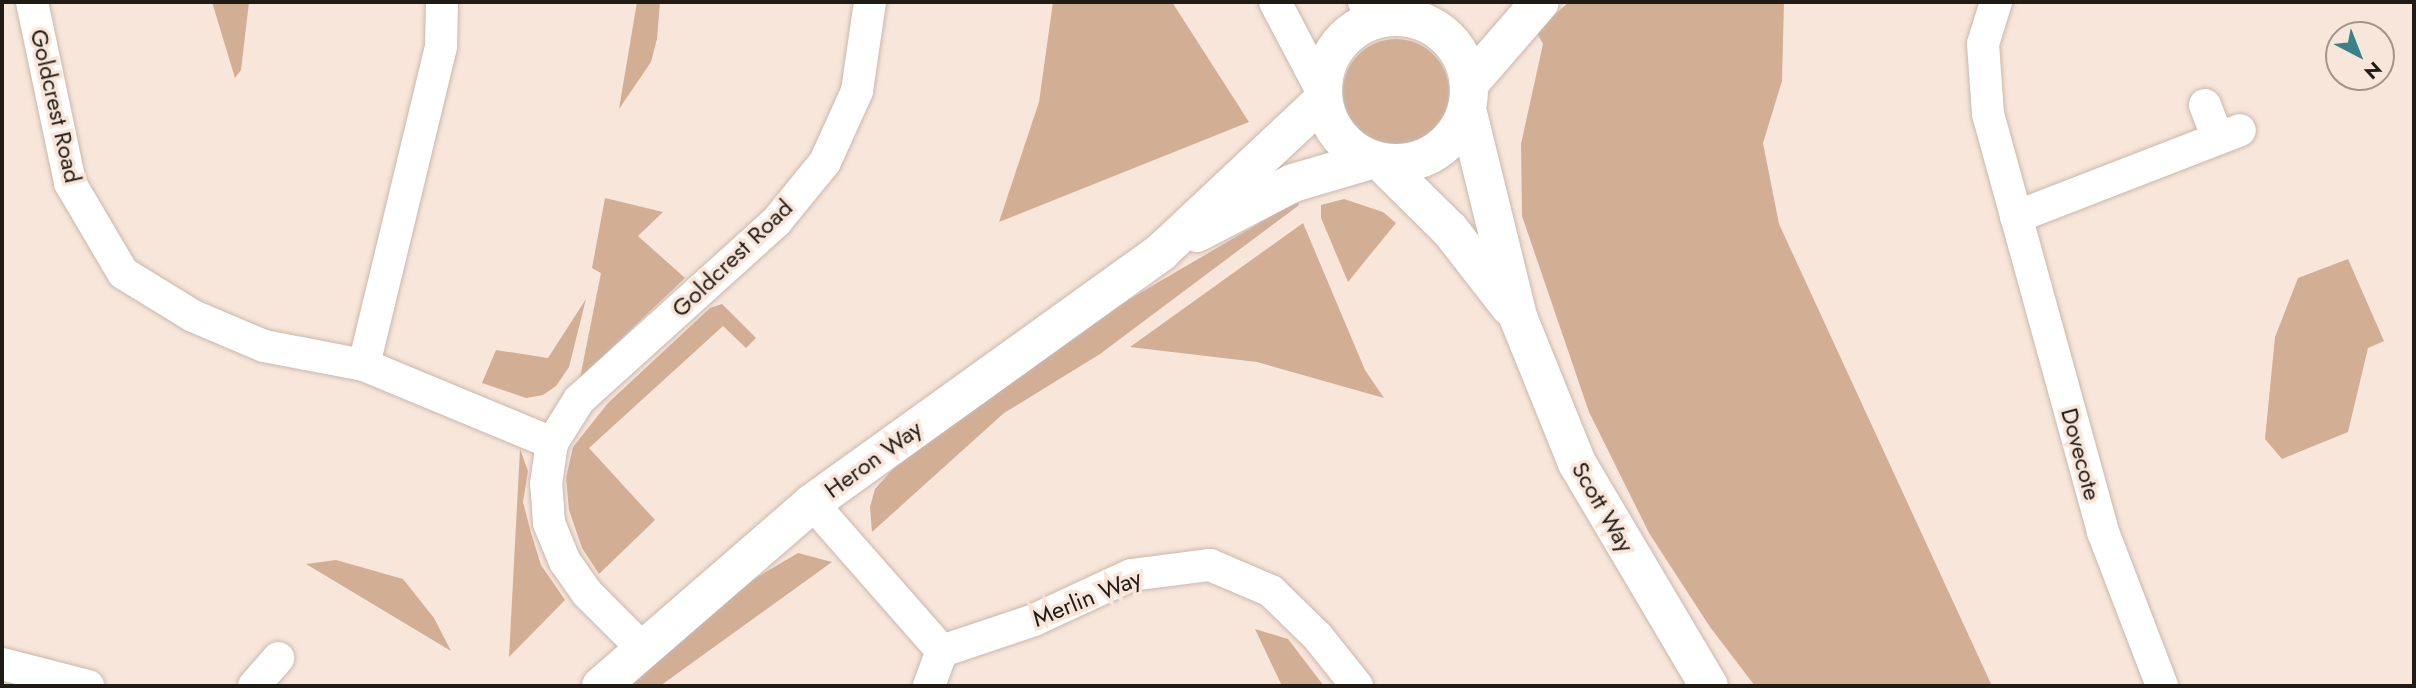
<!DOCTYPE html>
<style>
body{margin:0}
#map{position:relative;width:2416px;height:688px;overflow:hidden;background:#f8e6da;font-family:Jost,sans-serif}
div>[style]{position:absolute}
.green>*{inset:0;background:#d2ae95}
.round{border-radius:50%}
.roads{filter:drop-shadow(0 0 2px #c9b8ac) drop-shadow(0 0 2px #c9b8ac)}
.minor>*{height:32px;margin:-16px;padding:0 16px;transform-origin:16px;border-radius:16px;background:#fff}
.tertiary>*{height:38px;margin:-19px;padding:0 19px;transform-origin:19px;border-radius:19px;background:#fff}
.tertiary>.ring{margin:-19px;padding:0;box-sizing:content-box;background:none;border:38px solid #fff;border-radius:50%}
span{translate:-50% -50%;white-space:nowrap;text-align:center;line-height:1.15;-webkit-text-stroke:7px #f8e6da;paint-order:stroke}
.street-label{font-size:24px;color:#211b16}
.frame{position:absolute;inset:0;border:4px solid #211b16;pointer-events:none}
.north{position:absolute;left:2325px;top:21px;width:70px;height:70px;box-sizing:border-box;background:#f8e6da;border:2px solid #a2958c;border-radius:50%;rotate:138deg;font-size:19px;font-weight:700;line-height:28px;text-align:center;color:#211b16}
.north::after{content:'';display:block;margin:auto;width:24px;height:32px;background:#3a8288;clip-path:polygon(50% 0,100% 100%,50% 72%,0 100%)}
</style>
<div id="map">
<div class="green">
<i style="clip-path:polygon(212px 2px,249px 2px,241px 70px,235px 78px)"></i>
<i style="clip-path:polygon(637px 2px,660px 2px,657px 39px,651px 62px,619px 109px)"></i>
<i style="clip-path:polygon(1053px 2px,1172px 2px,1249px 122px,999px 222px,1039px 102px)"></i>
<i style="clip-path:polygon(1569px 2px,1784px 2px,1782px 81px,1763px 143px,1779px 224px,1992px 686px,1755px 686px,1710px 627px,1649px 533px,1589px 412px,1522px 216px,1521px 144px,1543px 44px,1536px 31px)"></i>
<i class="round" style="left:1343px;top:39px;width:106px;height:106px"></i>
<i style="clip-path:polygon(605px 198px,663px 212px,638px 236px,685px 278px,580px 378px,601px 273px,592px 268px)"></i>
<i style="clip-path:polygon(1344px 199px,1383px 212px,1396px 223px,1348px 282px,1321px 218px,1321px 205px)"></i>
<i style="clip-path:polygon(1297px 201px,1299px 205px,1100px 354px,1004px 413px,872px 532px,870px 507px,875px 489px,900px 461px,1123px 303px)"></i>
<i style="clip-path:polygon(1303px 223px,1365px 370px,1384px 398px,1257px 362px,1130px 347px)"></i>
<i style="clip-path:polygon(2348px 259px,2384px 341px,2368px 348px,2348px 432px,2282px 459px,2265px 439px,2275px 337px,2298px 278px)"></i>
<i style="clip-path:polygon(586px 299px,569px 367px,556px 386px,543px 395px,526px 398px,482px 383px,496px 350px,548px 358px)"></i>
<i style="clip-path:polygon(722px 304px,756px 338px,746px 348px,723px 326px,589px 448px,655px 520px,599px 574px,582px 548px,569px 510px,566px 478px,573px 447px,608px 403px,710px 308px)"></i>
<i style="clip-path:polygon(520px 449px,528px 471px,523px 502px,531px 533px,541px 565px,565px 600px,509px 657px)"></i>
<i style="clip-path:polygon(798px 553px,832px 562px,660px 686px,629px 686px,744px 585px)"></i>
<i style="clip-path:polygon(336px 560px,403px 579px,434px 618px,451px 651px,306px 564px)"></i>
<i style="clip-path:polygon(1255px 629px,1288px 639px,1324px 686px,1282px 686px)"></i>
</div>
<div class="roads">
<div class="minor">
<i style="left:32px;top:2px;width:185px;rotate:78.1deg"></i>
<i style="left:70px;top:183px;width:104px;rotate:59.5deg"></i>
<i style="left:123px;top:273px;width:82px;rotate:31.6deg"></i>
<i style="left:193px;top:316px;width:77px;rotate:22.9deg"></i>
<i style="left:264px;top:346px;width:102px;rotate:10.8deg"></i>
<i style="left:364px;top:365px;width:204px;rotate:22.5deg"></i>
<i style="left:1275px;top:2px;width:101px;rotate:62.2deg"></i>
<i style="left:1364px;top:2px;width:25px;rotate:37deg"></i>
<i style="left:1996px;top:2px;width:44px;rotate:107.2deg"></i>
<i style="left:1983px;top:44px;width:70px;rotate:85.9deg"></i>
<i style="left:1988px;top:114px;width:434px;rotate:74.6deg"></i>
<i style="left:2103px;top:532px;width:165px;rotate:69deg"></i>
<i style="left:2205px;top:105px;width:36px;rotate:69deg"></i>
<i style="left:2016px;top:217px;width:240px;rotate:-21.2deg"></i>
<i style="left:364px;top:365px;width:328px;rotate:-76.4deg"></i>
<i style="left:441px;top:46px;width:44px;rotate:-88.7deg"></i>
<i style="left:812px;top:503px;width:197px;rotate:48.7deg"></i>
<i style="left:942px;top:651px;width:97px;rotate:-18.6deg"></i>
<i style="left:1034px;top:620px;width:107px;rotate:-24.9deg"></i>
<i style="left:1131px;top:575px;width:80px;rotate:-7.2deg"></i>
<i style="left:1210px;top:565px;width:66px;rotate:23.1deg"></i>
<i style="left:1271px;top:591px;width:66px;rotate:44.4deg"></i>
<i style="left:1318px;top:637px;width:63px;rotate:51.5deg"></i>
<i style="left:642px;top:648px;width:78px;rotate:-135deg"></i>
<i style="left:587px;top:593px;width:38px;rotate:-125deg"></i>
<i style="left:565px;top:562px;width:42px;rotate:-112.3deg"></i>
<i style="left:549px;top:523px;width:39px;rotate:-94deg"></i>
<i style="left:546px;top:484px;width:41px;rotate:-81.7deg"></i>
<i style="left:552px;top:443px;width:51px;rotate:-57.9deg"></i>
<i style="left:579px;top:400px;width:266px;rotate:-42.1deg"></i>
<i style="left:776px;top:222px;width:77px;rotate:-50.8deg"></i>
<i style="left:825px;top:162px;width:78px;rotate:-65.7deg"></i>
<i style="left:857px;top:91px;width:90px;rotate:-81.7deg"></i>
<i style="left:2px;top:664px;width:89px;rotate:14.3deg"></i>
<i style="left:254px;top:686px;width:37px;rotate:-49deg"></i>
<i style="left:929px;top:686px;width:37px;rotate:-70deg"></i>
</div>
<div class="tertiary">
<i class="ring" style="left:1323px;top:17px;width:108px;height:108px"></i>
<i style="left:1469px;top:84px;width:108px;rotate:-49.1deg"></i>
<i style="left:1467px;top:109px;width:214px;rotate:76.2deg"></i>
<i style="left:1518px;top:317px;width:157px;rotate:68deg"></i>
<i style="left:1577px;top:463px;width:259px;rotate:59.4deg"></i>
<i style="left:1381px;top:162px;width:97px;rotate:44.6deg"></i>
<i style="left:1450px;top:230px;width:98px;rotate:52.1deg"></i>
<i style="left:1197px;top:233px;width:108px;rotate:-27.5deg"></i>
<i style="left:1293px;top:183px;width:81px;rotate:-16.4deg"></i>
<i style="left:601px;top:686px;width:279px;rotate:-40.9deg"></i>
<i style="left:812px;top:503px;width:430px;rotate:-35.7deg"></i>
<i style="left:1161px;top:252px;width:222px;rotate:-43.2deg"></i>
</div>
</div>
<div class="street-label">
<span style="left:56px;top:106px;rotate:77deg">Goldcrest Road</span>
<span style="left:732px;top:258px;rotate:-44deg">Goldcrest Road</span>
<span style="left:2081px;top:454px;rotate:75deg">Dovecote</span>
<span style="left:873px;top:459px;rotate:-36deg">Heron Way</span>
<span style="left:1603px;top:507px;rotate:60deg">Scott Way</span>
<span style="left:1087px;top:598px;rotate:-22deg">Merlin Way</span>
</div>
<div class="frame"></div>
<div class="north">N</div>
</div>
